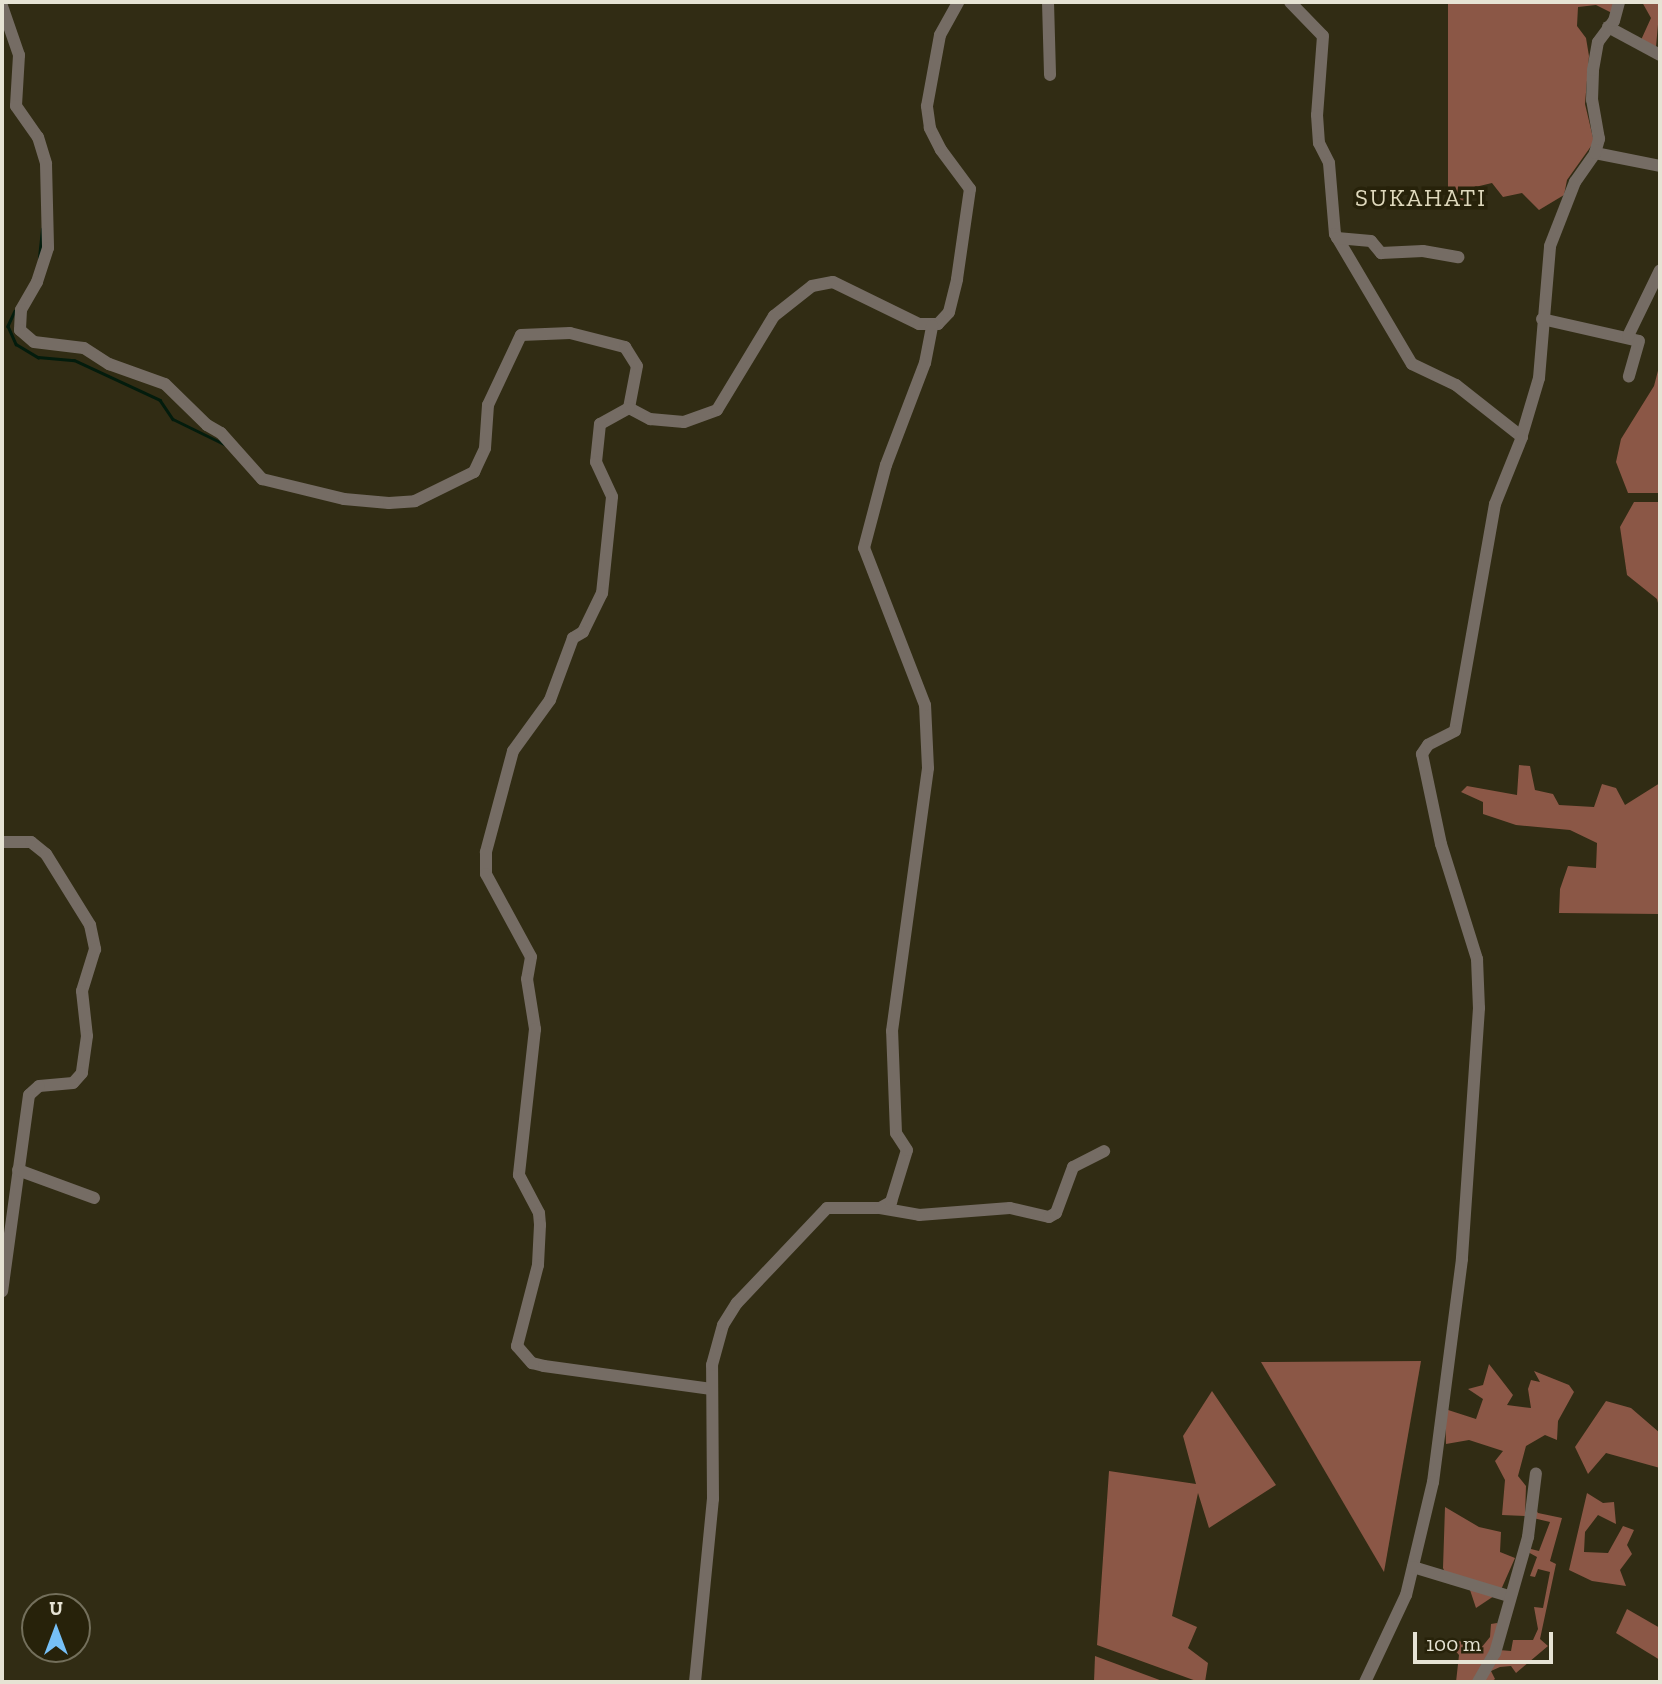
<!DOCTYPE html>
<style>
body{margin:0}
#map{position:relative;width:1662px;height:1684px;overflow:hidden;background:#312c14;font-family:"Zilla Slab",serif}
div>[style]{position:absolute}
.forest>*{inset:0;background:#8b5746}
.stream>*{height:2.5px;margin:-1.25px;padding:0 1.25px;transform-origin:1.25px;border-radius:1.25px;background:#031c0d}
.minor>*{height:12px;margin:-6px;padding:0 6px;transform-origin:6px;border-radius:6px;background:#756c64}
span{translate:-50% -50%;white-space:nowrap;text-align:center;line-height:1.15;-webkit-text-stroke:7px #27220a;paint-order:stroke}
.quarter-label{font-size:24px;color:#dfd9bd;letter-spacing:2px}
.frame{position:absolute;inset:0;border:4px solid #e6e3d4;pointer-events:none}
.north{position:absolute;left:21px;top:1593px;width:70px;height:70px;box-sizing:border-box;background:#27220a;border:2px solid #736f5b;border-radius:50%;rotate:0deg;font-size:19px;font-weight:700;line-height:28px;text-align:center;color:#e6e3d4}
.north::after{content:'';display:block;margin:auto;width:24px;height:32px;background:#76c0f7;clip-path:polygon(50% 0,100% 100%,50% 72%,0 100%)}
.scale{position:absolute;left:1413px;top:1632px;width:140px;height:32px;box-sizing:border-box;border:4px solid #e6e3d4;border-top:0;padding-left:9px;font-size:21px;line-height:24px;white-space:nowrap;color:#e6e3d4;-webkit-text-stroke:5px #27220a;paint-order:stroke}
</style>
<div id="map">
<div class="forest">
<i style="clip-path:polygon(1448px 2px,1616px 2px,1612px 13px,1596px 5px,1578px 7px,1577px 26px,1586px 38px,1589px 56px,1585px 104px,1594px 142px,1567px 180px,1564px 195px,1539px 210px,1522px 193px,1503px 197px,1492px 183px,1471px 188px,1470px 203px,1448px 195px)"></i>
<i style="clip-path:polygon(1642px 2px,1660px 2px,1656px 47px,1641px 40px,1651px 18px)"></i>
<i style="clip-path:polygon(1660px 363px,1660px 493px,1628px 493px,1616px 462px,1621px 439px,1654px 386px)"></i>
<i style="clip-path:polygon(1634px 502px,1660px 502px,1660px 611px,1657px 599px,1627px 575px,1620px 527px)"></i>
<i style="clip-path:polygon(1519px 765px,1530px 766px,1535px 790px,1553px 794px,1559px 805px,1594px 807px,1602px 784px,1616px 788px,1625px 805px,1660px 783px,1660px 914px,1559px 913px,1560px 889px,1568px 866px,1596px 868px,1597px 843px,1570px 830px,1516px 825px,1483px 814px,1483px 802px,1461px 792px,1467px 786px,1517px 795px)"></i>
<i style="clip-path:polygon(1421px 1361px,1384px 1572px,1261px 1362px)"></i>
<i style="clip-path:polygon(1489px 1364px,1513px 1395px,1507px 1405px,1531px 1408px,1528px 1389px,1531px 1380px,1540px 1382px,1534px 1371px,1569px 1385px,1574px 1392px,1558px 1421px,1557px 1440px,1545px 1435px,1526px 1446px,1518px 1476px,1526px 1486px,1525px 1516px,1502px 1515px,1505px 1480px,1495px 1461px,1503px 1451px,1469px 1440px,1446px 1444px,1445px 1409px,1476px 1419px,1483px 1399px,1468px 1389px,1483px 1385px)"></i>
<i style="clip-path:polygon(1212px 1391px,1276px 1485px,1209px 1528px,1198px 1493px,1172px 1616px,1197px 1627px,1188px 1648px,1208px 1663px,1205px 1682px,1199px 1682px,1097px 1645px,1109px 1471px,1196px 1484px,1183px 1436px)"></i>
<i style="clip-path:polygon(1606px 1401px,1631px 1408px,1660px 1433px,1660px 1468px,1606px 1453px,1588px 1474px,1575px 1447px)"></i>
<i style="clip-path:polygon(1587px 1493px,1603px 1503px,1614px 1502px,1616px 1524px,1598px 1515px,1585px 1532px,1584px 1552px,1608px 1553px,1623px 1526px,1634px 1530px,1627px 1545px,1632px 1554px,1620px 1570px,1626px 1586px,1592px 1581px,1569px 1570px)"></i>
<i style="clip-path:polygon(1534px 1506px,1538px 1513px,1562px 1518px,1550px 1561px,1556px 1564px,1540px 1639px,1548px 1646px,1516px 1673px,1511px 1666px,1500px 1667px,1491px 1671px,1495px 1679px,1491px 1682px,1480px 1682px,1499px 1650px,1511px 1651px,1513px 1640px,1533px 1640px,1538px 1629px,1534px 1607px,1543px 1608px,1550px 1572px,1538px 1569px,1535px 1577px,1530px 1576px,1537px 1557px,1526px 1551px,1527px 1548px,1539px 1551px,1550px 1522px,1533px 1518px)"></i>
<i style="clip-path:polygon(1445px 1507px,1479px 1527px,1501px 1532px,1500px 1552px,1515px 1558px,1500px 1592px,1476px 1608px,1469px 1587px,1450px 1584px,1443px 1568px)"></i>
<i style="clip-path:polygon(1627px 1609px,1660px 1628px,1660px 1660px,1616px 1633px)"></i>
<i style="clip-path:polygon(1497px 1623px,1497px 1644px,1477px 1682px,1456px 1682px,1459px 1655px,1453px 1648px,1459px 1641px,1481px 1648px,1490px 1637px,1491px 1624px)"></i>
<i style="clip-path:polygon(1095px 1656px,1165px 1682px,1094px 1682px)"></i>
</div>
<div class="stream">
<i style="left:39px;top:258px;width:29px;rotate:-84deg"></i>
<i style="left:15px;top:311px;width:17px;rotate:115deg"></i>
<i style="left:8px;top:326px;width:20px;rotate:66deg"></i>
<i style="left:16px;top:344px;width:26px;rotate:31deg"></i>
<i style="left:38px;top:357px;width:36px;rotate:5deg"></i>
<i style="left:74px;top:360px;width:95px;rotate:24.9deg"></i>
<i style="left:160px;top:400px;width:23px;rotate:56deg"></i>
<i style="left:173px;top:419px;width:57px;rotate:26.1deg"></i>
</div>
<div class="minor">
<i style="left:1048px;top:2px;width:73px;rotate:88.4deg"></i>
<i style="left:1290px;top:2px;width:47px;rotate:45.9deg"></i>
<i style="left:1323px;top:36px;width:79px;rotate:94.3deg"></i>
<i style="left:1317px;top:115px;width:28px;rotate:86deg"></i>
<i style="left:1319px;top:143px;width:22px;rotate:63deg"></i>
<i style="left:1329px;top:163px;width:71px;rotate:85.2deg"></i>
<i style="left:1335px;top:234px;width:151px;rotate:59.4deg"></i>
<i style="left:1412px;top:364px;width:49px;rotate:25.5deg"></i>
<i style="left:1456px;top:385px;width:84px;rotate:38.2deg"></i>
<i style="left:1522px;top:437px;width:72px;rotate:111.9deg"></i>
<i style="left:1495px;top:504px;width:230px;rotate:100deg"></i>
<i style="left:1455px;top:731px;width:30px;rotate:153deg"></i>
<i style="left:1428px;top:745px;width:11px;rotate:124deg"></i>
<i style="left:1422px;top:754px;width:92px;rotate:78.1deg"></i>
<i style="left:1441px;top:844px;width:121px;rotate:72.6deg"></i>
<i style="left:1477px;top:959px;width:49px;rotate:87.7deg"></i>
<i style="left:1479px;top:1008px;width:252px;rotate:93.9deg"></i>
<i style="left:1462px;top:1259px;width:225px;rotate:97.4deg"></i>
<i style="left:1433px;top:1482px;width:116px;rotate:103.4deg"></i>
<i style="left:1406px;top:1595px;width:96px;rotate:115.2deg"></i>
<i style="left:2px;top:6px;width:52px;rotate:70.9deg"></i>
<i style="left:19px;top:55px;width:51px;rotate:93.4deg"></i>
<i style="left:16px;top:106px;width:38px;rotate:55deg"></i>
<i style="left:38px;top:137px;width:28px;rotate:73deg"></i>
<i style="left:46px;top:164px;width:84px;rotate:88.6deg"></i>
<i style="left:48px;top:248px;width:36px;rotate:108deg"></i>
<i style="left:37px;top:282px;width:32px;rotate:120deg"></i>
<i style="left:21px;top:310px;width:20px;rotate:93deg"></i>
<i style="left:20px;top:330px;width:18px;rotate:41deg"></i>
<i style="left:34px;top:342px;width:50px;rotate:6.8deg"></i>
<i style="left:84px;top:348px;width:30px;rotate:33deg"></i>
<i style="left:109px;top:364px;width:59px;rotate:19.7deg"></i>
<i style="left:165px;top:384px;width:59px;rotate:44.3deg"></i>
<i style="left:207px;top:425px;width:16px;rotate:30deg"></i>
<i style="left:221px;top:433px;width:62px;rotate:48.3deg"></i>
<i style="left:262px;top:479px;width:84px;rotate:13.7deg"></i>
<i style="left:344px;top:499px;width:45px;rotate:5.1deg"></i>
<i style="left:389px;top:503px;width:26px;rotate:-4deg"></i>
<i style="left:415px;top:501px;width:66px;rotate:-26.2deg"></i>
<i style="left:474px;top:472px;width:26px;rotate:-65deg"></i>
<i style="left:485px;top:448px;width:43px;rotate:-86deg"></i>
<i style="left:488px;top:405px;width:77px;rotate:-64.8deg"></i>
<i style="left:521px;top:335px;width:49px;rotate:-2.3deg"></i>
<i style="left:570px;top:333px;width:57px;rotate:14.3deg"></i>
<i style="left:625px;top:347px;width:22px;rotate:58deg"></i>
<i style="left:637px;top:366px;width:43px;rotate:100.8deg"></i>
<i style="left:629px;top:408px;width:24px;rotate:28deg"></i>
<i style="left:650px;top:419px;width:34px;rotate:5deg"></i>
<i style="left:684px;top:422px;width:35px;rotate:-20deg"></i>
<i style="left:717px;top:410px;width:110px;rotate:-58.8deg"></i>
<i style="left:774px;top:316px;width:48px;rotate:-38.3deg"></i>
<i style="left:812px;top:286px;width:21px;rotate:-11deg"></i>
<i style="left:833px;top:282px;width:96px;rotate:26deg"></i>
<i style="left:919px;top:324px;width:19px"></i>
<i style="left:938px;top:324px;width:16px;rotate:-47deg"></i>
<i style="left:949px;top:312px;width:34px;rotate:-76deg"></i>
<i style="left:957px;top:279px;width:91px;rotate:-81.8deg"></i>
<i style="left:970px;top:189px;width:49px;rotate:-126.6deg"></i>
<i style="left:941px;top:150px;width:25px;rotate:-117deg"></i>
<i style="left:930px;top:128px;width:22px;rotate:-98deg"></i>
<i style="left:927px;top:106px;width:72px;rotate:-79.6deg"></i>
<i style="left:940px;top:35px;width:38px;rotate:-61deg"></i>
<i style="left:1608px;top:27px;width:59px;rotate:28.3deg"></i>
<i style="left:1595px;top:153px;width:66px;rotate:11.3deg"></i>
<i style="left:1337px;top:238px;width:34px;rotate:5deg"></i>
<i style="left:1371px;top:241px;width:16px;rotate:50deg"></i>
<i style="left:1381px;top:253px;width:42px;rotate:-2.7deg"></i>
<i style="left:1423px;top:251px;width:36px;rotate:10deg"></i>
<i style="left:1542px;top:319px;width:99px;rotate:12.8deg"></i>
<i style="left:1639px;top:341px;width:37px;rotate:106deg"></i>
<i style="left:1628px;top:336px;width:73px;rotate:-64.1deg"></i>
<i style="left:629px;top:408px;width:33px;rotate:151deg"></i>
<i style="left:600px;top:424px;width:38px;rotate:96deg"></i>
<i style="left:596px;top:462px;width:38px;rotate:65deg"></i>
<i style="left:612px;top:497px;width:97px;rotate:95.9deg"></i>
<i style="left:602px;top:593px;width:43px;rotate:116deg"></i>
<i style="left:583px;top:632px;width:12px;rotate:149deg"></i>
<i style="left:573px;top:638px;width:66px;rotate:110.4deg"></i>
<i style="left:550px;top:700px;width:63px;rotate:126deg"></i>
<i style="left:513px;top:751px;width:105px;rotate:105deg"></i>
<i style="left:486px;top:852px;width:22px;rotate:90deg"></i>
<i style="left:486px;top:874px;width:94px;rotate:61.5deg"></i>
<i style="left:531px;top:957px;width:22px;rotate:100deg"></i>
<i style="left:527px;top:979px;width:51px;rotate:80.9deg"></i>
<i style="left:535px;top:1029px;width:147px;rotate:96.3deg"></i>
<i style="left:519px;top:1175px;width:43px;rotate:62.2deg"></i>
<i style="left:539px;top:1213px;width:12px;rotate:85deg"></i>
<i style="left:540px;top:1225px;width:40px;rotate:92.9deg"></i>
<i style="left:538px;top:1265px;width:84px;rotate:104.5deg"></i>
<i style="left:517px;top:1346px;width:23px;rotate:49deg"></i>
<i style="left:532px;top:1363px;width:12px;rotate:14deg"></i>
<i style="left:544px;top:1366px;width:169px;rotate:7.8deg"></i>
<i style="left:1522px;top:435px;width:59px;rotate:-73.4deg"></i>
<i style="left:1539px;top:378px;width:132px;rotate:-85.2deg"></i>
<i style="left:1550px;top:246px;width:69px;rotate:-68.7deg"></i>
<i style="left:1575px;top:182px;width:35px;rotate:-55deg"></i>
<i style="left:1595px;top:153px;width:15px;rotate:-74deg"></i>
<i style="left:1599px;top:139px;width:40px;rotate:-100deg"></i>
<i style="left:1592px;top:100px;width:30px;rotate:-88deg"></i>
<i style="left:1593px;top:70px;width:28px;rotate:-80deg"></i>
<i style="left:1598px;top:42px;width:26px;rotate:-53deg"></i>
<i style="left:1614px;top:21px;width:20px;rotate:-75deg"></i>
<i style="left:2px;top:842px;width:29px"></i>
<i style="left:31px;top:842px;width:19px;rotate:39deg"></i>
<i style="left:46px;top:854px;width:84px;rotate:58.2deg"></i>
<i style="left:90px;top:925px;width:25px;rotate:78deg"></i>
<i style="left:95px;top:949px;width:44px;rotate:107.2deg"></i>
<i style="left:82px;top:991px;width:45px;rotate:83.7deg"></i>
<i style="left:87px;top:1036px;width:37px;rotate:98deg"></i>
<i style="left:82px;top:1073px;width:13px;rotate:132deg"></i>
<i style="left:73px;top:1083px;width:34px;rotate:175deg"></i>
<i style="left:39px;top:1086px;width:13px;rotate:138deg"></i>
<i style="left:29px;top:1095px;width:198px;rotate:97.8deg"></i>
<i style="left:18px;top:1170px;width:81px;rotate:20.2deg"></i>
<i style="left:880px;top:1208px;width:40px;rotate:10deg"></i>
<i style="left:919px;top:1215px;width:91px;rotate:-4.4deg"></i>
<i style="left:1010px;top:1208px;width:40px;rotate:13deg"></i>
<i style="left:1049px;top:1217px;width:8px;rotate:-30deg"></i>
<i style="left:1056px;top:1213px;width:49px;rotate:-69.7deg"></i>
<i style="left:1073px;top:1167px;width:35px;rotate:-27deg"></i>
<i style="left:1413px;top:1567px;width:100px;rotate:16.8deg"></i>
<i style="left:695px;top:1682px;width:184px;rotate:-84.4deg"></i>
<i style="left:713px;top:1499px;width:134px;rotate:-90.4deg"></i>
<i style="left:712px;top:1365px;width:41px;rotate:-74.6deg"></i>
<i style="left:723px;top:1325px;width:26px;rotate:-58deg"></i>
<i style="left:737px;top:1303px;width:131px;rotate:-46.5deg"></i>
<i style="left:827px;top:1208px;width:53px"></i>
<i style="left:880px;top:1208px;width:13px;rotate:-29deg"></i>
<i style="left:891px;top:1202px;width:54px;rotate:-72.9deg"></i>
<i style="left:907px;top:1150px;width:20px;rotate:-123deg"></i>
<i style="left:896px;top:1133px;width:102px;rotate:-92.2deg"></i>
<i style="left:892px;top:1031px;width:265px;rotate:-82.2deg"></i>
<i style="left:928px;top:768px;width:63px;rotate:-92.7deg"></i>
<i style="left:925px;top:705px;width:168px;rotate:-111.2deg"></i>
<i style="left:864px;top:548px;width:86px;rotate:-75.2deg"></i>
<i style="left:886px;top:465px;width:109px;rotate:-69.1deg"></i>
<i style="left:925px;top:363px;width:38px;rotate:-79deg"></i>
<i style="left:1478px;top:1682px;width:34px;rotate:-60deg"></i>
<i style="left:1495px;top:1653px;width:121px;rotate:-74.1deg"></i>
<i style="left:1528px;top:1537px;width:64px;rotate:-82.9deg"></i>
</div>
<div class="quarter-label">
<span style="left:1421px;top:198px">SUKAHATI</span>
</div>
<div class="frame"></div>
<div class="north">U</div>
<div class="scale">100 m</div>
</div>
